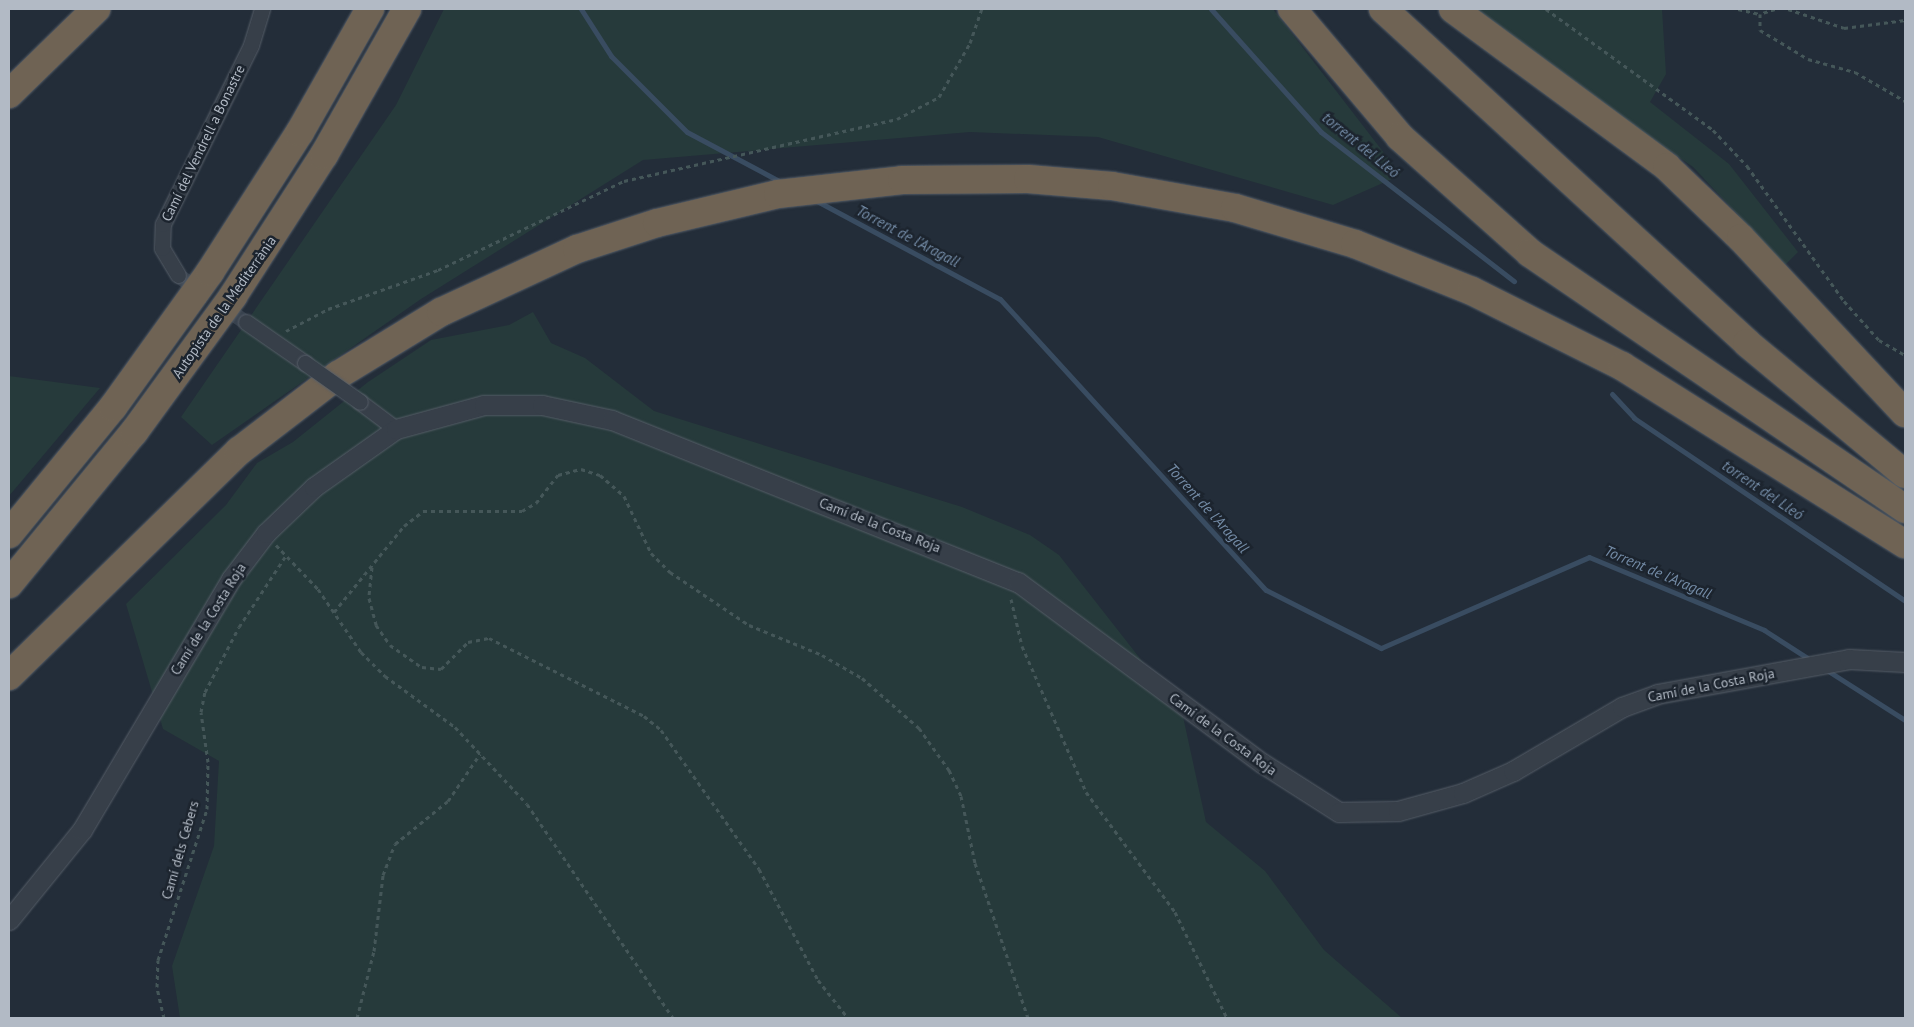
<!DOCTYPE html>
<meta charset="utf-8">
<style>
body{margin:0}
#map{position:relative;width:1914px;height:1027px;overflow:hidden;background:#232d39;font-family:"PT Sans",sans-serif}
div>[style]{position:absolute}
.green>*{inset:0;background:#263a3b}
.stream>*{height:5px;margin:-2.5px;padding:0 2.5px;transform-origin:2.5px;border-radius:2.5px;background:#394c61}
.minor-tunnel>*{height:15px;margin-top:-7.5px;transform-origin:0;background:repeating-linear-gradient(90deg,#38424e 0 15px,transparent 0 23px)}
.path>*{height:3px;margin-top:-1.5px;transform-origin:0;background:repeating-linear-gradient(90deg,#455759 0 4px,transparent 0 8px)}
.roads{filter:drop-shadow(0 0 1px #555d67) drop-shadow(0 0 1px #555d67)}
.minor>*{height:15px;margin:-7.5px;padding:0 7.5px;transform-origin:7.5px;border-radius:7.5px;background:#373f49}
.tertiary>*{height:19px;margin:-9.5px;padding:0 9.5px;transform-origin:9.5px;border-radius:9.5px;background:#373f49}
.motorway>*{height:28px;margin:-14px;padding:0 14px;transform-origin:14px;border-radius:14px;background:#6f6354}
.bridges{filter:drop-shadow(0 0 1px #555d67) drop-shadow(0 0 1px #555d67)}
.minor-bridge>*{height:15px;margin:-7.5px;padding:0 7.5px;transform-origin:7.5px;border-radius:7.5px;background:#373f49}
span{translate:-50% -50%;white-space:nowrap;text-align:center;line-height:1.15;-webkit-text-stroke:5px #1c242e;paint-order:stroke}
.street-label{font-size:14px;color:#b2bac5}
.water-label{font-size:15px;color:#748ca7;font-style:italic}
.frame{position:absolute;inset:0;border:10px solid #b2bac5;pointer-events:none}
</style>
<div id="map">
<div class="green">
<i style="clip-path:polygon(444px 9px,1273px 9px,1401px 175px,1333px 205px,1098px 137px,970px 132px,643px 160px,421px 299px,212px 445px,181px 417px,396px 105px)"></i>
<i style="clip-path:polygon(1474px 9px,1662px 9px,1666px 74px,1650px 102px,1729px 164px,1798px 252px,1785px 265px,1693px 167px,1522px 48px)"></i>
<i style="clip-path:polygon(533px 312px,551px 343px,585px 358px,654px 411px,962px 507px,1030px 535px,1059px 555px,1182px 712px,1206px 822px,1265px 871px,1324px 950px,1402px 1018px,180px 1018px,172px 966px,214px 846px,219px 761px,163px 729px,126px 604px,226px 505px,257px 463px,293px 442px,368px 382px,431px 340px,509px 325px)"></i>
<i style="clip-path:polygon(9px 376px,100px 388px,9px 496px)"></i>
</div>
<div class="stream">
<i style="left:581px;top:9px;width:56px;rotate:57.4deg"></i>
<i style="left:611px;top:56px;width:107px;rotate:45deg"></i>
<i style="left:687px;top:132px;width:109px;rotate:28deg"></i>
<i style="left:1211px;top:9px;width:165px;rotate:48.2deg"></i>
<i style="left:1321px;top:132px;width:244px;rotate:37.7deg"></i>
<i style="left:815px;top:200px;width:210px;rotate:28.2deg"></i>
<i style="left:1000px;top:299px;width:394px;rotate:47.6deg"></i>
<i style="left:1266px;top:590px;width:129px;rotate:26.8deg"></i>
<i style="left:1381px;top:648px;width:227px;rotate:-23.6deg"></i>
<i style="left:1589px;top:557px;width:190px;rotate:22.6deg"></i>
<i style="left:1764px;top:630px;width:57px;rotate:32.9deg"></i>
<i style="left:1612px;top:394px;width:33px;rotate:47deg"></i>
<i style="left:1634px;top:418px;width:327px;rotate:34deg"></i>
<i style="left:1825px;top:669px;width:95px;rotate:32.5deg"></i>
</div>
<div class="minor-tunnel">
<i style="left:178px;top:275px;width:83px;rotate:34.7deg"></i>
</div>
<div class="path">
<i style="left:1546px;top:9px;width:206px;rotate:35.9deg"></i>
<i style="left:1713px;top:130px;width:50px;rotate:46.6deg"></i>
<i style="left:1747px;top:166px;width:166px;rotate:54.3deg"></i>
<i style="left:1844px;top:301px;width:52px;rotate:48.1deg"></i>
<i style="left:1879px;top:340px;width:30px;rotate:30deg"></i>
<i style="left:1738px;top:9px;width:23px;rotate:13deg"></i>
<i style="left:1775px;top:9px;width:16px;rotate:162deg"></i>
<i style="left:1760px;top:14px;width:16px;rotate:90deg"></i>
<i style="left:1760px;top:30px;width:56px;rotate:31.1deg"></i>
<i style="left:1808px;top:59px;width:49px;rotate:15.5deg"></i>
<i style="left:1855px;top:72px;width:58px;rotate:30.1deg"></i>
<i style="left:1788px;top:9px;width:59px;rotate:18.7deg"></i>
<i style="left:1844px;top:28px;width:62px;rotate:-7.5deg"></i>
<i style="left:286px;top:331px;width:47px;rotate:-27.6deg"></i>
<i style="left:328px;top:309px;width:117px;rotate:-19.5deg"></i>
<i style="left:438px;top:270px;width:206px;rotate:-25.6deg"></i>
<i style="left:624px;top:181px;width:280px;rotate:-12.8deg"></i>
<i style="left:897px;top:119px;width:47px;rotate:-27.6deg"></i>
<i style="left:939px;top:97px;width:62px;rotate:-60.1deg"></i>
<i style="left:970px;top:43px;width:36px;rotate:-71deg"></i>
<i style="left:276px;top:545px;width:61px;rotate:46.3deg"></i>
<i style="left:318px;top:589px;width:76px;rotate:55.7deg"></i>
<i style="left:361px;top:652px;width:34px;rotate:45deg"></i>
<i style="left:385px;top:676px;width:87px;rotate:36.1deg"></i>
<i style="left:455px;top:727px;width:105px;rotate:46.9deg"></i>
<i style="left:527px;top:804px;width:259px;rotate:55.7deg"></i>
<i style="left:372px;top:567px;width:31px;rotate:96deg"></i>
<i style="left:369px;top:598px;width:28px;rotate:75deg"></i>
<i style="left:376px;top:625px;width:24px;rotate:55deg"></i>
<i style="left:390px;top:645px;width:39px;rotate:35deg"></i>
<i style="left:422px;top:667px;width:19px;rotate:6deg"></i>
<i style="left:441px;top:669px;width:38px;rotate:-45deg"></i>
<i style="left:468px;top:642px;width:21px;rotate:-11deg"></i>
<i style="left:489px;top:638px;width:174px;rotate:26.7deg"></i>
<i style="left:644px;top:716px;width:22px;rotate:39deg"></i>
<i style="left:661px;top:730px;width:170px;rotate:54.8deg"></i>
<i style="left:759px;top:869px;width:126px;rotate:62deg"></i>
<i style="left:818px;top:980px;width:48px;rotate:51.7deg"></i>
<i style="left:1011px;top:599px;width:48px;rotate:76.8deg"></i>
<i style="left:1022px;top:646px;width:159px;rotate:66.3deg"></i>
<i style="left:1086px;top:792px;width:149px;rotate:53.4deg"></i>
<i style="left:1175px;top:912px;width:118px;rotate:63.9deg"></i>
<i style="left:334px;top:612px;width:111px;rotate:-50.9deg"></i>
<i style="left:404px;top:526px;width:24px;rotate:-38deg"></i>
<i style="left:423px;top:511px;width:99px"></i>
<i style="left:522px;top:511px;width:16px;rotate:-30deg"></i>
<i style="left:536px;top:503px;width:36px;rotate:-52deg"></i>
<i style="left:558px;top:475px;width:24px;rotate:-15deg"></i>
<i style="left:581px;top:469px;width:20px;rotate:18deg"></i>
<i style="left:600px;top:475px;width:32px;rotate:41deg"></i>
<i style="left:624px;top:496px;width:63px;rotate:64.7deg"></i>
<i style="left:651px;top:553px;width:27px;rotate:45deg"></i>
<i style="left:670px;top:572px;width:95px;rotate:33.9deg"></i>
<i style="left:749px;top:625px;width:79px;rotate:22.3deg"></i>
<i style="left:822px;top:655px;width:46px;rotate:29.9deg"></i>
<i style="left:862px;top:678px;width:76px;rotate:41.3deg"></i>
<i style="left:919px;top:728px;width:52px;rotate:54.5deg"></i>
<i style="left:949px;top:770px;width:29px;rotate:65deg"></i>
<i style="left:961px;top:796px;width:68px;rotate:78.2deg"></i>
<i style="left:975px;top:863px;width:164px;rotate:71.1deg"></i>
<i style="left:164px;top:1018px;width:32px;rotate:-103deg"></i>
<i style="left:157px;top:987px;width:27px;rotate:-88deg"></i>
<i style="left:158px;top:960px;width:159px;rotate:-72deg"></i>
<i style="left:207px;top:809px;width:47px;rotate:-88.8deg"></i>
<i style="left:208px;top:762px;width:50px;rotate:-98deg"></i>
<i style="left:201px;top:712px;width:20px;rotate:-79deg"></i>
<i style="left:205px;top:692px;width:73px;rotate:-62.4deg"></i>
<i style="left:239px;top:627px;width:84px;rotate:-56.7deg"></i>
<i style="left:357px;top:1018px;width:69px;rotate:-75.8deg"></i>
<i style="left:374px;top:951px;width:77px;rotate:-83.2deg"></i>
<i style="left:383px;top:875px;width:33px;rotate:-69deg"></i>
<i style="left:395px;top:844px;width:68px;rotate:-39.1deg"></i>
<i style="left:448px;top:801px;width:57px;rotate:-55.8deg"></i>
</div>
<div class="roads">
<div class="minor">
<i style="left:178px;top:275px;width:31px;rotate:-121deg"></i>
<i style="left:162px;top:248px;width:24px;rotate:-88deg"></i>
<i style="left:163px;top:224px;width:199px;rotate:-63.8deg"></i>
<i style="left:251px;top:45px;width:38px;rotate:-73deg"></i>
<i style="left:246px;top:322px;width:72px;rotate:34.8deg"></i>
<i style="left:360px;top:402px;width:45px;rotate:36.9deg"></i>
</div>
<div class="tertiary">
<i style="left:9px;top:920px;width:116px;rotate:-51deg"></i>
<i style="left:82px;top:830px;width:292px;rotate:-59.3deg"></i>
<i style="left:231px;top:579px;width:58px;rotate:-52.7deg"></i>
<i style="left:266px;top:533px;width:66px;rotate:-43.8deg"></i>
<i style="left:314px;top:487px;width:100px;rotate:-35.3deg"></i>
<i style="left:396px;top:429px;width:91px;rotate:-15.3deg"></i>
<i style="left:484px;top:405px;width:58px"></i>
<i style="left:542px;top:405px;width:72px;rotate:12.1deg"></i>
<i style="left:612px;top:420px;width:437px;rotate:21.8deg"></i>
<i style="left:1018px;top:582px;width:304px;rotate:36.6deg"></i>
<i style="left:1262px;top:763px;width:91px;rotate:32.5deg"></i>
<i style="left:1339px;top:812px;width:59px;rotate:-1deg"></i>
<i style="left:1398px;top:811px;width:67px;rotate:-15.5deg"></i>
<i style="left:1463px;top:793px;width:55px;rotate:-23.7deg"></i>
<i style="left:1513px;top:771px;width:126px;rotate:-30.4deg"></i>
<i style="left:1622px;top:707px;width:37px;rotate:-20deg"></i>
<i style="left:1657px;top:694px;width:195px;rotate:-10.3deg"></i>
<i style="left:1849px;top:659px;width:56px;rotate:3.1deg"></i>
</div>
<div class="motorway">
<i style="left:1292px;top:9px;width:167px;rotate:49.8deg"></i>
<i style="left:1400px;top:137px;width:174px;rotate:41.7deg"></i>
<i style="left:1530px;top:253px;width:454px;rotate:34.3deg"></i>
<i style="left:1383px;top:9px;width:494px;rotate:42.5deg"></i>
<i style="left:1747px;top:343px;width:205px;rotate:39.7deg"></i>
<i style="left:1453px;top:9px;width:266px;rotate:36.4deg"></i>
<i style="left:1667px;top:167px;width:103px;rotate:43.8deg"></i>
<i style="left:1741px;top:238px;width:240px;rotate:46.9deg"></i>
<i style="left:9px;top:94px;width:122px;rotate:-44.3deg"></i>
<i style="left:9px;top:534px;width:164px;rotate:-50.7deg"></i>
<i style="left:113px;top:407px;width:166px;rotate:-54.3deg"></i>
<i style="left:210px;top:272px;width:166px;rotate:-57.3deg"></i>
<i style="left:300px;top:132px;width:142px;rotate:-60.4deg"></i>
<i style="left:9px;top:584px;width:197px;rotate:-50.6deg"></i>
<i style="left:134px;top:432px;width:168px;rotate:-53.9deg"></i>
<i style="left:233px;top:296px;width:168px;rotate:-57.2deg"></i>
<i style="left:324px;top:155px;width:168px;rotate:-60.4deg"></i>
<i style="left:9px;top:676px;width:322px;rotate:-44.4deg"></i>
<i style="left:239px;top:451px;width:125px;rotate:-37.5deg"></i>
<i style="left:338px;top:375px;width:121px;rotate:-31.5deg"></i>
<i style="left:441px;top:312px;width:150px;rotate:-24.9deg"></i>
<i style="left:577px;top:249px;width:84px;rotate:-18deg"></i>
<i style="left:657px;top:223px;width:124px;rotate:-13.5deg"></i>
<i style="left:778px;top:194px;width:125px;rotate:-6.4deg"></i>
<i style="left:902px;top:180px;width:126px;rotate:-0.5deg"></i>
<i style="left:1028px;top:179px;width:84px;rotate:4.8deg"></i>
<i style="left:1112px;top:186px;width:125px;rotate:10.1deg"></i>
<i style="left:1235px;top:208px;width:125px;rotate:16.7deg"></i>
<i style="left:1355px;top:244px;width:126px;rotate:21.9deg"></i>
<i style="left:1472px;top:291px;width:168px;rotate:26.6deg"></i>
<i style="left:1622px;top:366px;width:334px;rotate:32.2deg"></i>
</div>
</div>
<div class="bridges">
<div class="minor-bridge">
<i style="left:305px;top:363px;width:67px;rotate:35.3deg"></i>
</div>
</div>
<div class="street-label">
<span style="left:203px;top:143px;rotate:-64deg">Camí del Vendrell a Bonastre</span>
<span style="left:224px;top:307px;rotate:-55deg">Autopista de la Mediterrània</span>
<span style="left:880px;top:525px;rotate:21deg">Camí de la Costa Roja</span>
<span style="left:208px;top:619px;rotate:-58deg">Camí de la Costa Roja</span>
<span style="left:1711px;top:685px;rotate:-11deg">Camí de la Costa Roja</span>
<span style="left:1223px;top:734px;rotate:36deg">Camí de la Costa Roja</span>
<span style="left:180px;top:850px;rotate:-74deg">Camí dels Cebers</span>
</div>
<div class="water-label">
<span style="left:1361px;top:145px;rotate:39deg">torrent del Lleó</span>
<span style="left:908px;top:236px;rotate:28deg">Torrent de l'Aragall</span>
<span style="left:1763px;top:490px;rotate:34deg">torrent del Lleó</span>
<span style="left:1208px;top:508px;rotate:48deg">Torrent de l'Aragall</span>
<span style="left:1658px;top:572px;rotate:23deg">Torrent de l'Aragall</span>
</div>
<div class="frame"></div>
</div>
